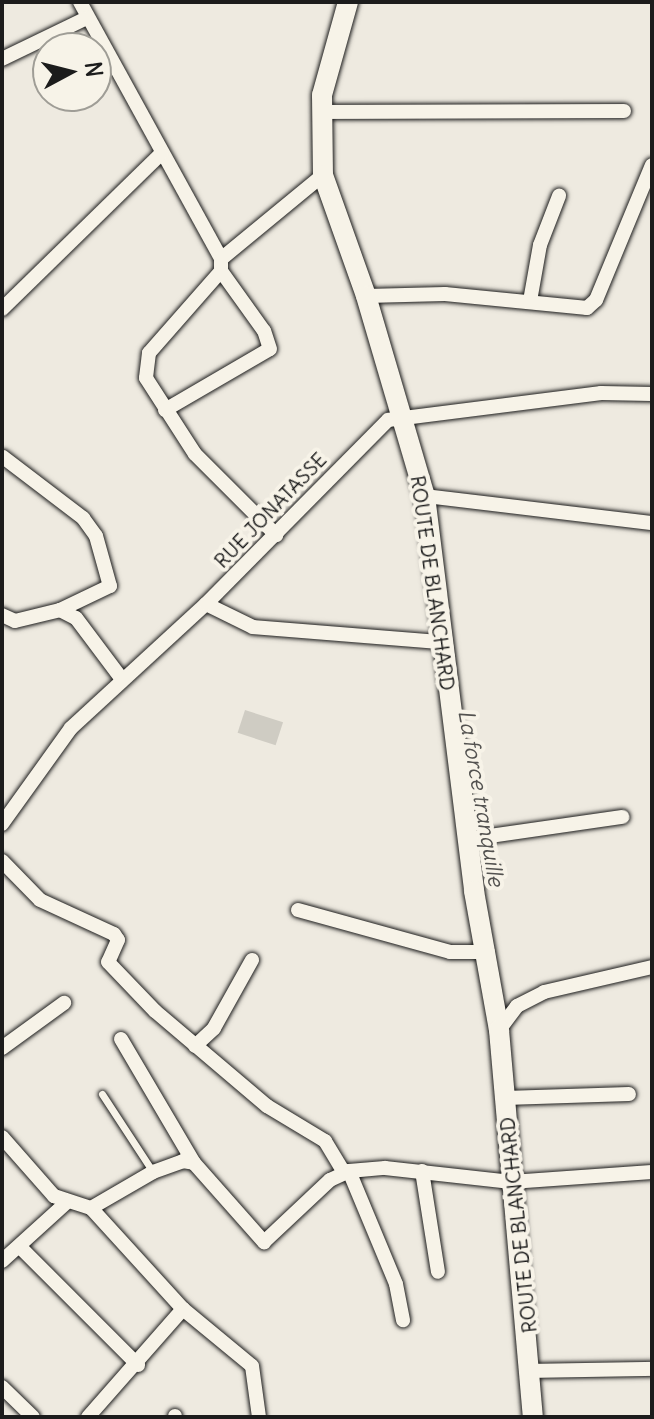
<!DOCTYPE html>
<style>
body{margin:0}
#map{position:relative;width:654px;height:1419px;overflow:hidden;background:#eeeae0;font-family:Delius,sans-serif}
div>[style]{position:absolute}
.green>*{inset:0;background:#cfccc3;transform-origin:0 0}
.stream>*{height:4px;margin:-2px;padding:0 2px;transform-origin:2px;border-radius:2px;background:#a6a39d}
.roads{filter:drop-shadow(0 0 2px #1c1c1c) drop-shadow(0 0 2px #1c1c1c)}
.lane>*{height:7px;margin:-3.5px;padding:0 3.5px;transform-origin:3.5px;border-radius:3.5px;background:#f7f3e8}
.street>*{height:14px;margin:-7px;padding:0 7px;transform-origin:7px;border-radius:7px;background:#f7f3e8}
.secondary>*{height:20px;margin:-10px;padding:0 10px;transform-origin:10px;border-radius:10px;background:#f7f3e8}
span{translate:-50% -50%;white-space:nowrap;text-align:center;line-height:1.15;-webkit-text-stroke:8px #f7f3e8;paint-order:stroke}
.street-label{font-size:20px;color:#1c1c1c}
.water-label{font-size:22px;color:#535250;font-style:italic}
.frame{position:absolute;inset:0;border:4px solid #1c1c1c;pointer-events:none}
.north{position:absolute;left:32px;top:32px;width:80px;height:80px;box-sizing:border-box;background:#f7f3e8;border:2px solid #9f9d96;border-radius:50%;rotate:83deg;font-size:22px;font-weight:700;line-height:32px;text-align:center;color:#1c1c1c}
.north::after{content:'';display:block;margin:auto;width:28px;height:36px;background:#1c1c1c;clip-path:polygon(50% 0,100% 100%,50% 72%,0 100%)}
</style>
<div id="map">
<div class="green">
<i style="left:245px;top:710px;width:40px;height:24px;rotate:18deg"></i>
</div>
<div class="stream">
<i style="left:410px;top:480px;width:56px;rotate:79.7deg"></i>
</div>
<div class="roads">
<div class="lane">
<i style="left:102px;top:1094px;width:93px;rotate:56.8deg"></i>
</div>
<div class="street">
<i style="left:80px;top:2px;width:293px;rotate:61.2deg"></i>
<i style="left:221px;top:259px;width:132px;rotate:-39.5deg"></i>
<i style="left:2px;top:59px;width:94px;rotate:-25.8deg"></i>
<i style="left:320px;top:112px;width:304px;rotate:-0.2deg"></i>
<i style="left:221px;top:259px;width:12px;rotate:90deg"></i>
<i style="left:221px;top:271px;width:109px;rotate:131.3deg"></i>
<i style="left:149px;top:353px;width:25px;rotate:97deg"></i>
<i style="left:146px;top:378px;width:90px;rotate:57.2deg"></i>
<i style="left:195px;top:454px;width:115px;rotate:45deg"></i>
<i style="left:366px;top:296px;width:79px;rotate:-1.5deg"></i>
<i style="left:445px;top:294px;width:143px;rotate:5.6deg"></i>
<i style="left:587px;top:308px;width:12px;rotate:-42deg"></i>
<i style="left:596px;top:300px;width:146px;rotate:-67.5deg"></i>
<i style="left:530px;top:301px;width:57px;rotate:-79.9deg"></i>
<i style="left:540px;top:245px;width:53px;rotate:-68.8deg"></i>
<i style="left:2px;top:309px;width:222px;rotate:-44.3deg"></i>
<i style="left:165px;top:410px;width:121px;rotate:-30.2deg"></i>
<i style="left:270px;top:349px;width:19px;rotate:-108deg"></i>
<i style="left:264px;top:331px;width:74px;rotate:-125.6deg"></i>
<i style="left:3px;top:457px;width:101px;rotate:37.3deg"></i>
<i style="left:83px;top:518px;width:22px;rotate:54deg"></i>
<i style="left:96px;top:536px;width:52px;rotate:74.4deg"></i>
<i style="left:110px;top:586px;width:55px;rotate:154.4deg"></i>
<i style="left:425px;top:496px;width:229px;rotate:6.8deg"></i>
<i style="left:206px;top:604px;width:52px;rotate:26.1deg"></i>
<i style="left:253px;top:627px;width:189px;rotate:4.6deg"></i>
<i style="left:2px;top:615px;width:14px;rotate:25deg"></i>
<i style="left:15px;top:621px;width:46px;rotate:-13.7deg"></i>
<i style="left:60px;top:610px;width:18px;rotate:27deg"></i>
<i style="left:76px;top:618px;width:75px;rotate:53.1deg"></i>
<i style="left:2px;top:824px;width:118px;rotate:-54.3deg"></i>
<i style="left:71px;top:728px;width:183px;rotate:-42.6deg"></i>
<i style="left:206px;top:604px;width:259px;rotate:-45.3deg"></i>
<i style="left:388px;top:420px;width:215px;rotate:-7.2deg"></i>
<i style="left:601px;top:393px;width:51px;rotate:1.1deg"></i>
<i style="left:469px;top:839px;width:155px;rotate:-8.2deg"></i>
<i style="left:2px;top:861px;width:54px;rotate:45.7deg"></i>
<i style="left:40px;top:900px;width:81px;rotate:24.7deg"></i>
<i style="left:114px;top:934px;width:7px;rotate:56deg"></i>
<i style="left:118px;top:940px;width:24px;rotate:114deg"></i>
<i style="left:108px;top:962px;width:68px;rotate:46.2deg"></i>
<i style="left:155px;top:1011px;width:147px;rotate:40.3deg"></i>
<i style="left:267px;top:1106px;width:68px;rotate:31.1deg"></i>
<i style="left:325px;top:1141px;width:37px;rotate:59deg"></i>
<i style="left:298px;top:910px;width:158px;rotate:15.4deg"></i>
<i style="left:450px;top:952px;width:38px"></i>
<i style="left:499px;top:1030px;width:30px;rotate:-53deg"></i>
<i style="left:517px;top:1006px;width:30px;rotate:-27deg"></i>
<i style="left:544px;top:992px;width:111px;rotate:-13deg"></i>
<i style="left:121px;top:1039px;width:144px;rotate:59.5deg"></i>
<i style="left:195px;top:1046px;width:26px;rotate:-43deg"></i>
<i style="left:214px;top:1028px;width:78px;rotate:-60.8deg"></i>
<i style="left:2px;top:1048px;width:77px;rotate:-36deg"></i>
<i style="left:505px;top:1098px;width:124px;rotate:-1.8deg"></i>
<i style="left:2px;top:1137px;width:79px;rotate:48.6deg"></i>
<i style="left:54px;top:1196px;width:39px;rotate:18deg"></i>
<i style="left:91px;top:1208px;width:72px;rotate:-30.1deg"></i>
<i style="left:153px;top:1172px;width:32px;rotate:-20deg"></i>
<i style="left:183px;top:1161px;width:11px;rotate:10deg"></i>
<i style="left:194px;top:1163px;width:106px;rotate:48.5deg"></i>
<i style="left:264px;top:1242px;width:91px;rotate:-43.2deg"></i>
<i style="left:330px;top:1180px;width:21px;rotate:-25deg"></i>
<i style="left:349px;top:1171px;width:36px;rotate:-5deg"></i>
<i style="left:385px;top:1168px;width:127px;rotate:6.3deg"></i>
<i style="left:511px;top:1182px;width:141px;rotate:-4.1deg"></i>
<i style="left:349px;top:1171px;width:122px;rotate:67.4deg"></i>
<i style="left:396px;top:1284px;width:37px;rotate:79deg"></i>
<i style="left:422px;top:1171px;width:102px;rotate:81deg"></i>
<i style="left:91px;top:1208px;width:137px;rotate:47.7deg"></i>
<i style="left:183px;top:1309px;width:89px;rotate:39.6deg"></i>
<i style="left:252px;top:1366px;width:51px;rotate:82.2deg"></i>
<i style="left:20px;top:1247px;width:167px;rotate:45deg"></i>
<i style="left:2px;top:1261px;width:88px;rotate:-42.2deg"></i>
<i style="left:533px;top:1371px;width:119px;rotate:-1deg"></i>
<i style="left:2px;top:1387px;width:43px;rotate:44.1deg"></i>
<i style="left:175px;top:1416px;width:1px;rotate:90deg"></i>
<i style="left:88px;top:1417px;width:144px;rotate:-48.7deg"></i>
</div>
<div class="secondary">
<i style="left:348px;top:2px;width:97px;rotate:105.6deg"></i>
<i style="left:322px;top:95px;width:80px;rotate:89.3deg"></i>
<i style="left:323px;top:175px;width:128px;rotate:70.4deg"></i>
<i style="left:366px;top:296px;width:209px;rotate:73.6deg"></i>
<i style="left:425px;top:496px;width:398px;rotate:82.9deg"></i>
<i style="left:474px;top:891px;width:141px;rotate:79.8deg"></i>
<i style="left:499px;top:1030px;width:388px;rotate:85deg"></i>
</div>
</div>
<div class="street-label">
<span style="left:270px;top:510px;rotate:-46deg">RUE JONATASSE</span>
<span style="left:433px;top:583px;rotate:82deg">ROUTE DE BLANCHARD</span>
<span style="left:518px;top:1225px;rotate:-96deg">ROUTE DE BLANCHARD</span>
</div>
<div class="water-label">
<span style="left:481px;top:798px;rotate:80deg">La force tranquille</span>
</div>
<div class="frame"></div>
<div class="north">N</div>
</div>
